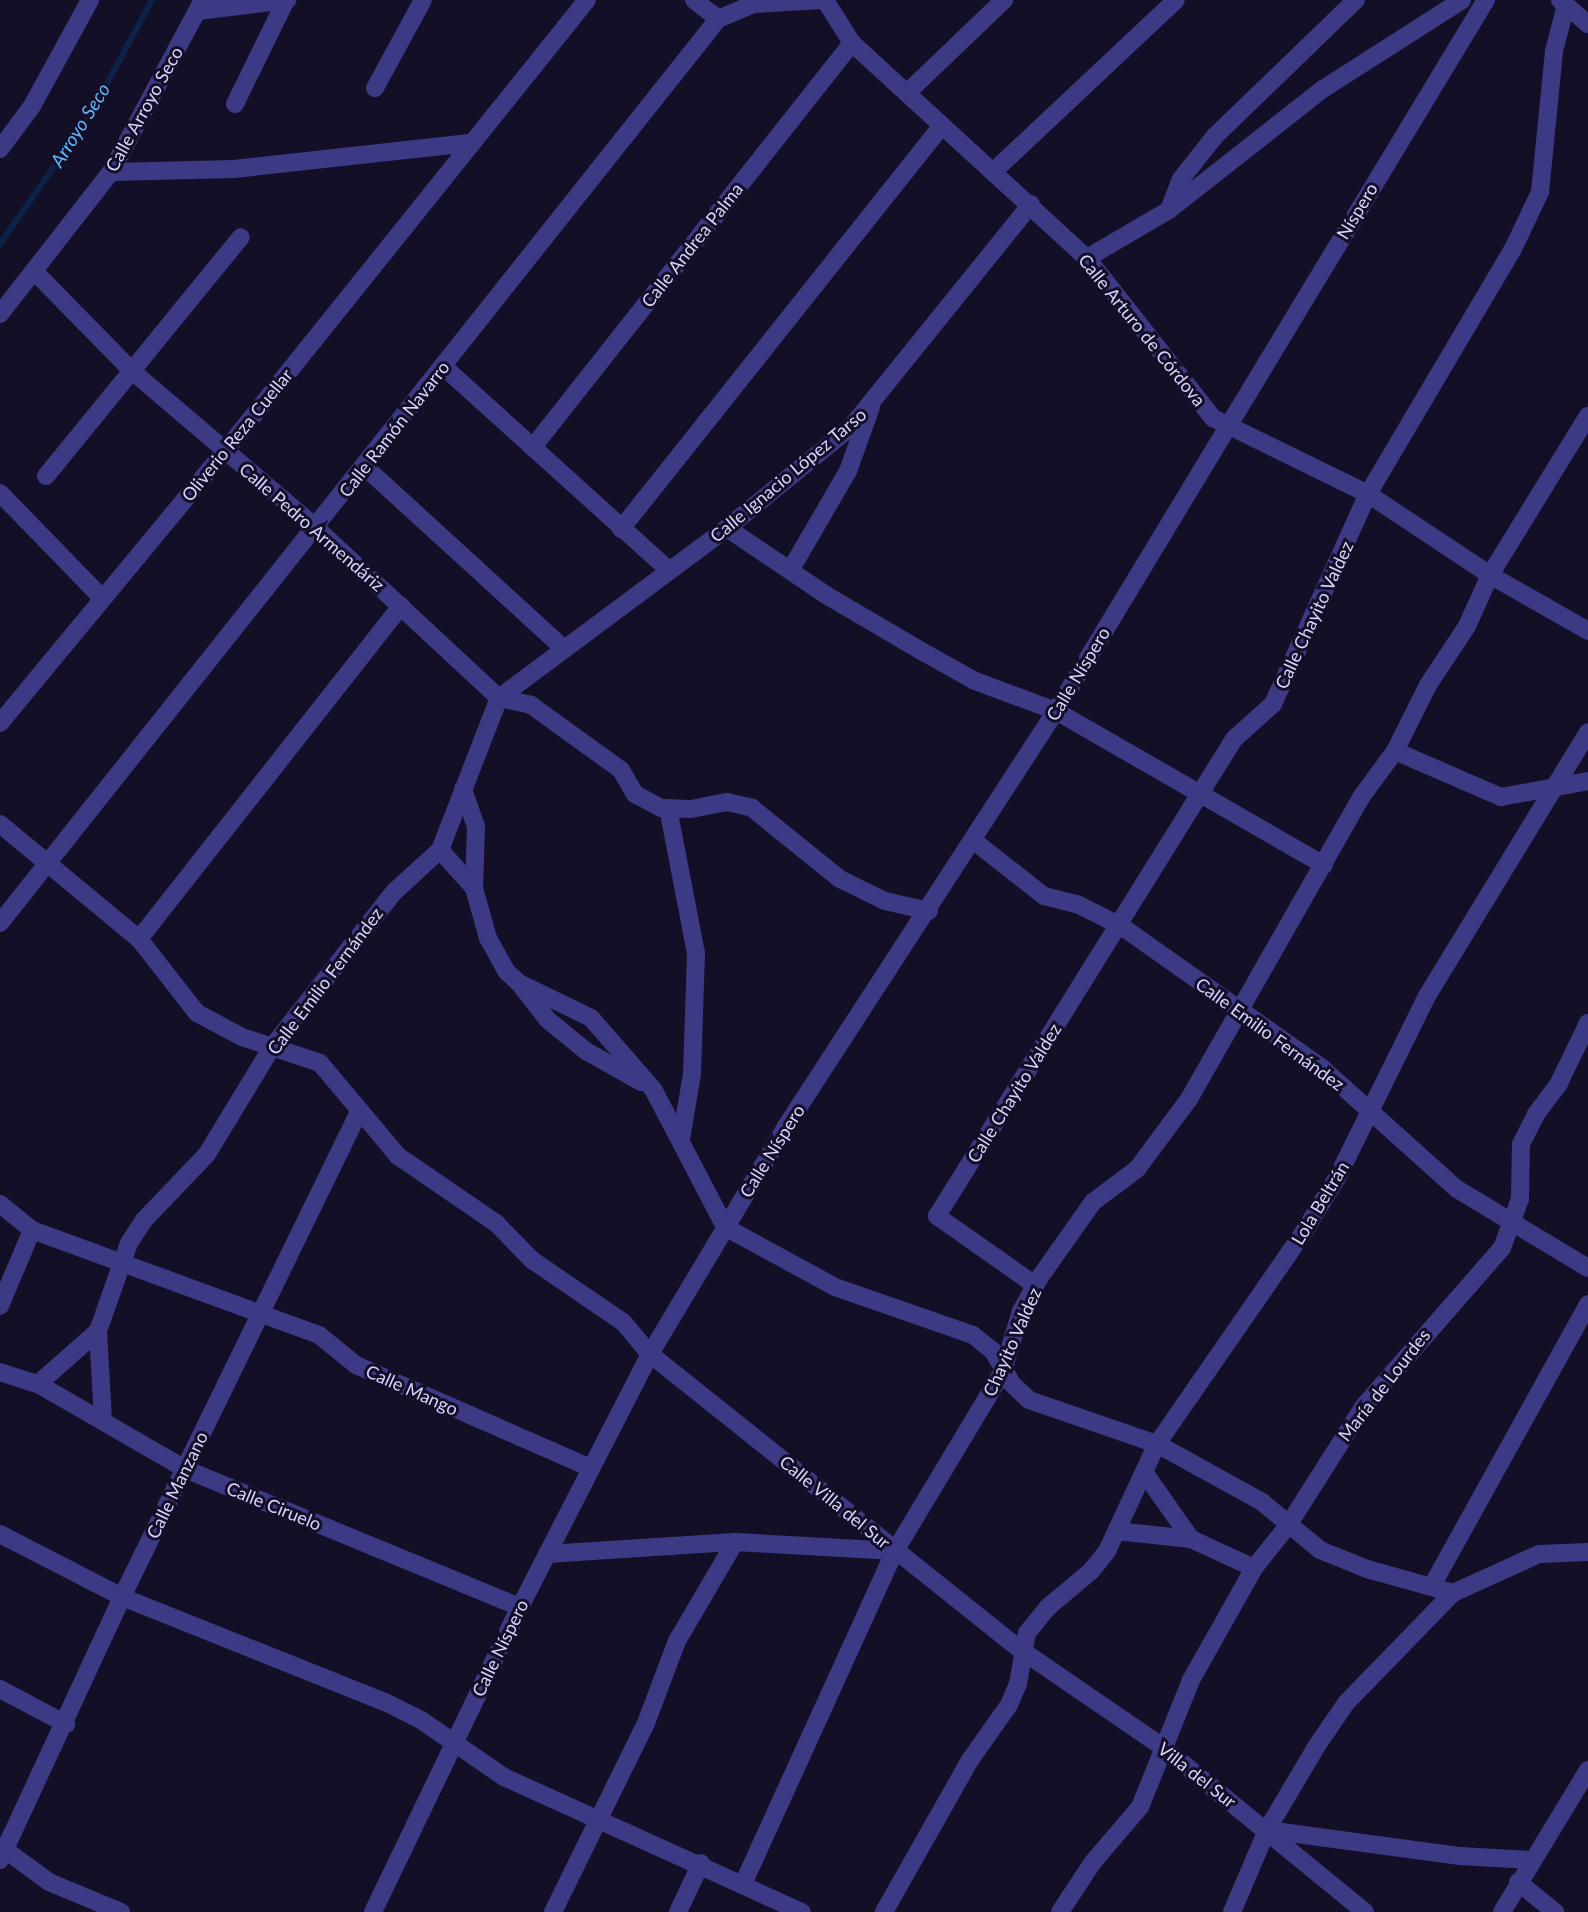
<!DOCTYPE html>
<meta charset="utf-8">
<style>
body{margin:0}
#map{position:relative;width:1588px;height:1912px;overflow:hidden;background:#130f26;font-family:Lato,sans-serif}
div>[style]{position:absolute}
.stream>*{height:6px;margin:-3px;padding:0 3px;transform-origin:3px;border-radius:3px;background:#0c2248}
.minor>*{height:18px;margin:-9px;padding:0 9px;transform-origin:9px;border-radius:9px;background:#3d3a85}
.tertiary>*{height:18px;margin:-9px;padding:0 9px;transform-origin:9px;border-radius:9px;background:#3d3a85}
span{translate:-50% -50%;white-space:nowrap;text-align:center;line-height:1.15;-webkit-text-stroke:6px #130f26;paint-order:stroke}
.street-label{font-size:18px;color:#d9d4ff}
.water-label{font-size:19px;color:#62b6ff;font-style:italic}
</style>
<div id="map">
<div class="stream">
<i style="left:0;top:244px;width:157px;rotate:-55.1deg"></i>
<i style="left:90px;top:115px;width:131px;rotate:-61.7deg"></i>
</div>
<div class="minor">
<i style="left:694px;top:0;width:31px;rotate:38deg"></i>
<i style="left:825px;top:0;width:51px;rotate:57.9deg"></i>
<i style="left:852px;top:43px;width:319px;rotate:42.5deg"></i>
<i style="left:1087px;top:258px;width:204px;rotate:51.8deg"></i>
<i style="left:1213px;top:418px;width:173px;rotate:26.1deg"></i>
<i style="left:1368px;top:494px;width:146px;rotate:33.6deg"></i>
<i style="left:1490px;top:575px;width:113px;rotate:29.7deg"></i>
<i style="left:1560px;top:0;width:37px;rotate:41deg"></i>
<i style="left:198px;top:11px;width:90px;rotate:-7deg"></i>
<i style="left:375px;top:88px;width:100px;rotate:-61.4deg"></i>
<i style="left:909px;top:91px;width:132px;rotate:-43.8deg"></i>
<i style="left:235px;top:104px;width:116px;rotate:-63.9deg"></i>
<i style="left:995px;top:170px;width:248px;rotate:-43.2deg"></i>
<i style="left:111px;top:172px;width:123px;rotate:-1.4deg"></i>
<i style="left:234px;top:169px;width:237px;rotate:-6.3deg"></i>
<i style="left:1169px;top:210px;width:33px;rotate:-69deg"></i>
<i style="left:1181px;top:179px;width:55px;rotate:-51.7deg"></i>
<i style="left:1215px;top:136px;width:196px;rotate:-44deg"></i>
<i style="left:1087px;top:258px;width:95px;rotate:-30.3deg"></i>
<i style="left:1169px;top:210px;width:196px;rotate:-38.2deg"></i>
<i style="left:1323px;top:89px;width:165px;rotate:-32.6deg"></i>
<i style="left:34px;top:271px;width:140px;rotate:45.6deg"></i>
<i style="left:132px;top:371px;width:240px;rotate:40.4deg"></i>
<i style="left:315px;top:527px;width:251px;rotate:42.9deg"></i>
<i style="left:444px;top:367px;width:303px;rotate:42.1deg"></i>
<i style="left:533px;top:447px;width:515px;rotate:-51.71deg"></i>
<i style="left:365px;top:467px;width:270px;rotate:42.4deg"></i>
<i style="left:46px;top:476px;width:308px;rotate:-50.8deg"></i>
<i style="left:0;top:493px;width:146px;rotate:45.8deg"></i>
<i style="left:727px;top:528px;width:120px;rotate:34.1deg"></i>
<i style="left:826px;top:595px;width:115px;rotate:30.4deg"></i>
<i style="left:925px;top:653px;width:57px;rotate:29.2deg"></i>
<i style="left:975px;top:681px;width:86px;rotate:20.3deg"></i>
<i style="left:1056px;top:711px;width:309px;rotate:29.9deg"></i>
<i style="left:621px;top:529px;width:512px;rotate:-51.5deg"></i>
<i style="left:791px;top:569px;width:113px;rotate:-59.8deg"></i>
<i style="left:848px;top:471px;width:68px;rotate:-70.2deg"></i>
<i style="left:499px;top:698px;width:33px;rotate:12deg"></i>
<i style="left:531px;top:705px;width:111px;rotate:35.8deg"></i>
<i style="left:621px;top:770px;width:28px;rotate:60deg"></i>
<i style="left:635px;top:794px;width:30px;rotate:28deg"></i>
<i style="left:661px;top:808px;width:30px;rotate:2deg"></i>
<i style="left:691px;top:809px;width:37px;rotate:-11deg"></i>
<i style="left:727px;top:802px;width:26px;rotate:13deg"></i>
<i style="left:752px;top:808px;width:113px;rotate:38.9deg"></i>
<i style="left:840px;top:879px;width:50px;rotate:26.1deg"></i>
<i style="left:885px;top:901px;width:45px;rotate:12.8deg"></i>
<i style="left:0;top:723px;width:353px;rotate:-50.4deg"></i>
<i style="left:225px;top:451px;width:578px;rotate:-51.25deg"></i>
<i style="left:1395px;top:751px;width:116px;rotate:23.5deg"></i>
<i style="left:1501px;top:797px;width:88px;rotate:-10.4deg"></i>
<i style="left:463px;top:789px;width:39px;rotate:71deg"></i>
<i style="left:476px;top:826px;width:62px;rotate:91.8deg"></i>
<i style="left:668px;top:808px;width:148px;rotate:79.1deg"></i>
<i style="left:696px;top:953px;width:121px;rotate:91.9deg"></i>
<i style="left:692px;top:1074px;width:66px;rotate:99.6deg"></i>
<i style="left:0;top:824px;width:180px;rotate:39.6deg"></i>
<i style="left:139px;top:939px;width:94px;rotate:51.9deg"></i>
<i style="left:197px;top:1013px;width:51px;rotate:28.1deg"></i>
<i style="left:242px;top:1037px;width:82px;rotate:18.4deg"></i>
<i style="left:320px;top:1063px;width:121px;rotate:50deg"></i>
<i style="left:398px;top:1156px;width:119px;rotate:34.4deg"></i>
<i style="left:496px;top:1223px;width:52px;rotate:45.8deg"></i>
<i style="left:532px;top:1260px;width:110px;rotate:34.3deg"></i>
<i style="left:623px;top:1322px;width:42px;rotate:49.8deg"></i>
<i style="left:974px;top:841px;width:89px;rotate:38.2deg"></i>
<i style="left:1044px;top:896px;width:34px;rotate:14deg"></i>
<i style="left:1077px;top:904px;width:49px;rotate:26.6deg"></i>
<i style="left:1121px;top:926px;width:246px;rotate:35.2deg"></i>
<i style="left:1322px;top:1068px;width:181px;rotate:41.9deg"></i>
<i style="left:1457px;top:1189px;width:153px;rotate:31.1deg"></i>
<i style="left:440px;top:850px;width:51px;rotate:48.2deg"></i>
<i style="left:474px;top:888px;width:52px;rotate:74.4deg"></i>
<i style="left:488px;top:938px;width:39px;rotate:61deg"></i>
<i style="left:507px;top:972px;width:16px;rotate:43deg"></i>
<i style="left:519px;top:983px;width:80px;rotate:25.9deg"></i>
<i style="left:591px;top:1018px;width:94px;rotate:48.9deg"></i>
<i style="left:653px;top:1089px;width:156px;rotate:62.4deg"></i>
<i style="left:725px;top:1227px;width:125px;rotate:28.6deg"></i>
<i style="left:835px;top:1287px;width:146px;rotate:19.2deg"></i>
<i style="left:973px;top:1335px;width:26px;rotate:39deg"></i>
<i style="left:993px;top:1351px;width:38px;rotate:60deg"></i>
<i style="left:1012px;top:1384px;width:23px;rotate:43deg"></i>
<i style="left:1029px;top:1400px;width:135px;rotate:19deg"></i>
<i style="left:1157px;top:1444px;width:120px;rotate:28.9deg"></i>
<i style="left:1262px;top:1502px;width:75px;rotate:39.6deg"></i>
<i style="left:1320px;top:1550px;width:51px;rotate:22deg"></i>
<i style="left:1367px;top:1569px;width:89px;rotate:15.6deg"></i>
<i style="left:0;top:923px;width:1154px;rotate:-51.54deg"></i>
<i style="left:718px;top:19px;width:38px;rotate:-23deg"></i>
<i style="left:753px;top:4px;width:69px;rotate:-3.3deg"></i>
<i style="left:139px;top:939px;width:424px;rotate:-51.8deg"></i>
<i style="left:522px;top:987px;width:42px;rotate:51.8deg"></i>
<i style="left:548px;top:1020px;width:49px;rotate:39.2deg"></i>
<i style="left:586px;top:1051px;width:63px;rotate:29.4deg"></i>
<i style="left:0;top:1204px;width:41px;rotate:39.1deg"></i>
<i style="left:32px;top:1230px;width:306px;rotate:20.1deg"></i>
<i style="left:319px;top:1335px;width:48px;rotate:39deg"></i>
<i style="left:356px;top:1365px;width:257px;rotate:23.7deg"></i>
<i style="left:1035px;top:1285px;width:120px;rotate:-144.9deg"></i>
<i style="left:937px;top:1216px;width:562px;rotate:-58.09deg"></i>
<i style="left:1234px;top:739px;width:52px;rotate:-41.9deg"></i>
<i style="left:1273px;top:704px;width:230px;rotate:-65.7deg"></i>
<i style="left:1368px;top:494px;width:285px;rotate:-59.4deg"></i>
<i style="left:1513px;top:249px;width:63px;rotate:-64.7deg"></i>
<i style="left:1540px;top:192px;width:142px;rotate:-84.3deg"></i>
<i style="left:1554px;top:51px;width:48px;rotate:-75.4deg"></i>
<i style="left:0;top:1306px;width:82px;rotate:-67.2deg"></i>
<i style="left:0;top:1372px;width:40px;rotate:18deg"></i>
<i style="left:38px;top:1384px;width:170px;rotate:30deg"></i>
<i style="left:185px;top:1469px;width:362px;rotate:22.4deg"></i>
<i style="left:38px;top:1384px;width:80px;rotate:-41.5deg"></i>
<i style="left:103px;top:1420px;width:89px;rotate:-93.2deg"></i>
<i style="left:98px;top:1331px;width:93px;rotate:-70.6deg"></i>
<i style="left:129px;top:1243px;width:27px;rotate:-57deg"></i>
<i style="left:144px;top:1220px;width:91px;rotate:-46.3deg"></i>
<i style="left:207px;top:1154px;width:125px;rotate:-58.7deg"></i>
<i style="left:272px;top:1047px;width:197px;rotate:-51.8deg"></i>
<i style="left:394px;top:892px;width:62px;rotate:-42.4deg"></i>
<i style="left:440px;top:850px;width:163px;rotate:-68.8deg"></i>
<i style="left:499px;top:698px;width:284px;rotate:-36.7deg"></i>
<i style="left:727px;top:528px;width:161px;rotate:-39.2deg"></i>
<i style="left:852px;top:426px;width:285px;rotate:-51.1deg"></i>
<i style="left:1144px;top:1472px;width:82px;rotate:55deg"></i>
<i style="left:1117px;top:1531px;width:74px;rotate:6.2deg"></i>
<i style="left:1191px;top:1539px;width:69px;rotate:24.7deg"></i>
<i style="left:0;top:1534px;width:137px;rotate:27.3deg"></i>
<i style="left:122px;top:1597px;width:283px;rotate:21.8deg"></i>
<i style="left:385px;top:1702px;width:40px;rotate:26.6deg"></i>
<i style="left:421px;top:1720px;width:101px;rotate:34.5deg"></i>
<i style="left:504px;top:1777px;width:327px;rotate:24.4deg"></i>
<i style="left:547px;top:1554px;width:188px;rotate:-3.7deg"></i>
<i style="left:735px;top:1542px;width:160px;rotate:3.2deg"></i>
<i style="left:1433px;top:1584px;width:320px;rotate:-61deg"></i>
<i style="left:0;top:1689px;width:75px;rotate:27.9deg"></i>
<i style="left:1267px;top:1830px;width:195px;rotate:7.7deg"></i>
<i style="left:1460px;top:1856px;width:72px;rotate:3.2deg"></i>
<i style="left:0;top:1846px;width:61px;rotate:36.3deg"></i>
<i style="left:49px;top:1882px;width:78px;rotate:22.6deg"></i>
<i style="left:0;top:1860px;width:290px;rotate:-65.1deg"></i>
<i style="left:122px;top:1597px;width:540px;rotate:-63.96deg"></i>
<i style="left:1518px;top:1882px;width:48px;rotate:39deg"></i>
<i style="left:743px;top:1884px;width:366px;rotate:-65.5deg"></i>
<i style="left:895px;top:1551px;width:210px;rotate:-59deg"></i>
<i style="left:1003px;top:1371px;width:63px;rotate:-73.3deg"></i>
<i style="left:1021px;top:1311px;width:39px;rotate:-61deg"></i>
<i style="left:1040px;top:1277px;width:92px;rotate:-54.8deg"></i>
<i style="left:1093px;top:1202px;width:55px;rotate:-36.9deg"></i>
<i style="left:1137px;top:1169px;width:87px;rotate:-53.4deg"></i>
<i style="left:1189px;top:1099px;width:349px;rotate:-60.3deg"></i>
<i style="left:1362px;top:796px;width:56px;rotate:-53.7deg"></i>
<i style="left:1395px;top:751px;width:74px;rotate:-63.4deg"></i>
<i style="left:1428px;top:685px;width:71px;rotate:-56.5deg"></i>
<i style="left:1467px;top:626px;width:56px;rotate:-65.7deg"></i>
<i style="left:1490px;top:575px;width:187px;rotate:-58.4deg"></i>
<i style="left:553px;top:1912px;width:211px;rotate:-63.8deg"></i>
<i style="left:646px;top:1723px;width:88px;rotate:-69.3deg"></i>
<i style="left:677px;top:1641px;width:115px;rotate:-59.6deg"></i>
<i style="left:678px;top:1912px;width:54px;rotate:-64.9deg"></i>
<i style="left:884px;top:1912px;width:175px;rotate:-60.5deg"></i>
<i style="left:970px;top:1760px;width:67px;rotate:-54.7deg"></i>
<i style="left:1009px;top:1705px;width:23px;rotate:-67deg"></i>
<i style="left:1018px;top:1684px;width:52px;rotate:-80deg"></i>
<i style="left:1027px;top:1633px;width:32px;rotate:-51deg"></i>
<i style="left:1047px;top:1608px;width:57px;rotate:-40.1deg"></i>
<i style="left:1091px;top:1571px;width:26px;rotate:-51deg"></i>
<i style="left:1107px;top:1551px;width:118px;rotate:-65deg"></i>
<i style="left:1157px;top:1444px;width:260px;rotate:-55.3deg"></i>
<i style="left:1305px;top:1230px;width:61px;rotate:-58.4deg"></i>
<i style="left:1337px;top:1178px;width:203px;rotate:-63.7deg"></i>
<i style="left:1427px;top:996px;width:309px;rotate:-58.6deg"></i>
<i style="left:1060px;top:1912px;width:60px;rotate:-56.6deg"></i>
<i style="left:1093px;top:1862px;width:72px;rotate:-49.5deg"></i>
<i style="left:1140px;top:1807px;width:137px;rotate:-68.1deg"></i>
<i style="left:1191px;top:1680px;width:129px;rotate:-60.6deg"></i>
<i style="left:1254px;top:1568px;width:56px;rotate:-51.5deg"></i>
<i style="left:1289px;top:1524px;width:140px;rotate:-57.6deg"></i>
<i style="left:1364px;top:1406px;width:210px;rotate:-48.9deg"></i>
<i style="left:1502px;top:1248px;width:52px;rotate:-69.8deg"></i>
<i style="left:1520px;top:1199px;width:55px;rotate:-89deg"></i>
<i style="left:1521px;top:1144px;width:34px;rotate:-63deg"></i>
<i style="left:1536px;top:1114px;width:39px;rotate:-53deg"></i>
<i style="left:1559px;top:1083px;width:67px;rotate:-64.2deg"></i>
<i style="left:1232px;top:1912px;width:89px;rotate:-66.9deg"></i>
<i style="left:1267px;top:1830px;width:96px;rotate:-59.4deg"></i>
<i style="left:1316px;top:1747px;width:53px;rotate:-55.7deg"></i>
<i style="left:1346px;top:1703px;width:153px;rotate:-45.8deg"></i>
<i style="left:1453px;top:1593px;width:94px;rotate:-24.4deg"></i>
<i style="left:1539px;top:1554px;width:49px;rotate:-2.3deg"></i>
<i style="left:1502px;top:1912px;width:166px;rotate:-58.8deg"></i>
</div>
<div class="tertiary">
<i style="left:0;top:149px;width:54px;rotate:-53.3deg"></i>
<i style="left:32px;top:106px;width:121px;rotate:-61.3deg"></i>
<i style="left:0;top:314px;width:180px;rotate:-52deg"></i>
<i style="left:111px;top:172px;width:195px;rotate:-61.9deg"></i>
<i style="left:650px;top:1354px;width:475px;rotate:38.6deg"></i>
<i style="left:1021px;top:1650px;width:173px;rotate:34.4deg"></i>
<i style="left:1164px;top:1748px;width:259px;rotate:39.2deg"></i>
<i style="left:373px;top:1912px;width:339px;rotate:-64.3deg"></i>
<i style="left:520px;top:1607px;width:284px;rotate:-62.8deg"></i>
<i style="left:650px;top:1354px;width:263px;rotate:-59.1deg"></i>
<i style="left:785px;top:1128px;width:497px;rotate:-57deg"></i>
<i style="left:1056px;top:711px;width:831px;rotate:-58.84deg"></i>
</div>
<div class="street-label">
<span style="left:144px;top:109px;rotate:-61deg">Calle Arroyo Seco</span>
<span style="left:1357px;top:211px;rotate:-59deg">Níspero</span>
<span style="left:692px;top:245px;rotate:-52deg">Calle Andrea Palma</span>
<span style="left:1142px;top:330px;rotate:51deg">Calle Arturo de Córdova</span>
<span style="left:394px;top:429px;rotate:-52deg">Calle Ramón Navarro</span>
<span style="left:237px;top:435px;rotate:-51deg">Oliverio Reza Cuellar</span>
<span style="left:788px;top:475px;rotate:-40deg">Calle Ignacio López Tarso</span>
<span style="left:312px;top:527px;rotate:41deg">Calle Pedro Armendáriz</span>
<span style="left:1314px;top:615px;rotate:-65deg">Calle Chayito Valdez</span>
<span style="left:1078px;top:674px;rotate:-59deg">Calle Níspero</span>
<span style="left:325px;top:981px;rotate:-53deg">Calle Emilio Fernández</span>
<span style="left:1270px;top:1034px;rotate:36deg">Calle Emilio Fernández</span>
<span style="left:1014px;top:1093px;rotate:-58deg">Calle Chayito Valdez</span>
<span style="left:772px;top:1151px;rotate:-58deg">Calle Níspero</span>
<span style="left:1320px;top:1203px;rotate:-59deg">Lola Beltrán</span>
<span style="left:1012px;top:1342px;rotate:-66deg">Chayito Valdez</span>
<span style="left:1384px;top:1385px;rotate:-52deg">María de Lourdes</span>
<span style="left:412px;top:1390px;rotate:24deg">Calle Mango</span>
<span style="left:177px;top:1485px;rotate:-64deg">Calle Manzano</span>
<span style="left:835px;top:1502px;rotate:39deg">Calle Villa del Sur</span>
<span style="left:274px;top:1506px;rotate:22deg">Calle Ciruelo</span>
<span style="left:500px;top:1648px;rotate:-64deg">Calle Níspero</span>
<span style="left:1197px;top:1775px;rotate:38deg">Villa del Sur</span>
</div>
<div class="water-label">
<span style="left:80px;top:125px;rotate:-58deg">Arroyo Seco</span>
</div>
</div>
